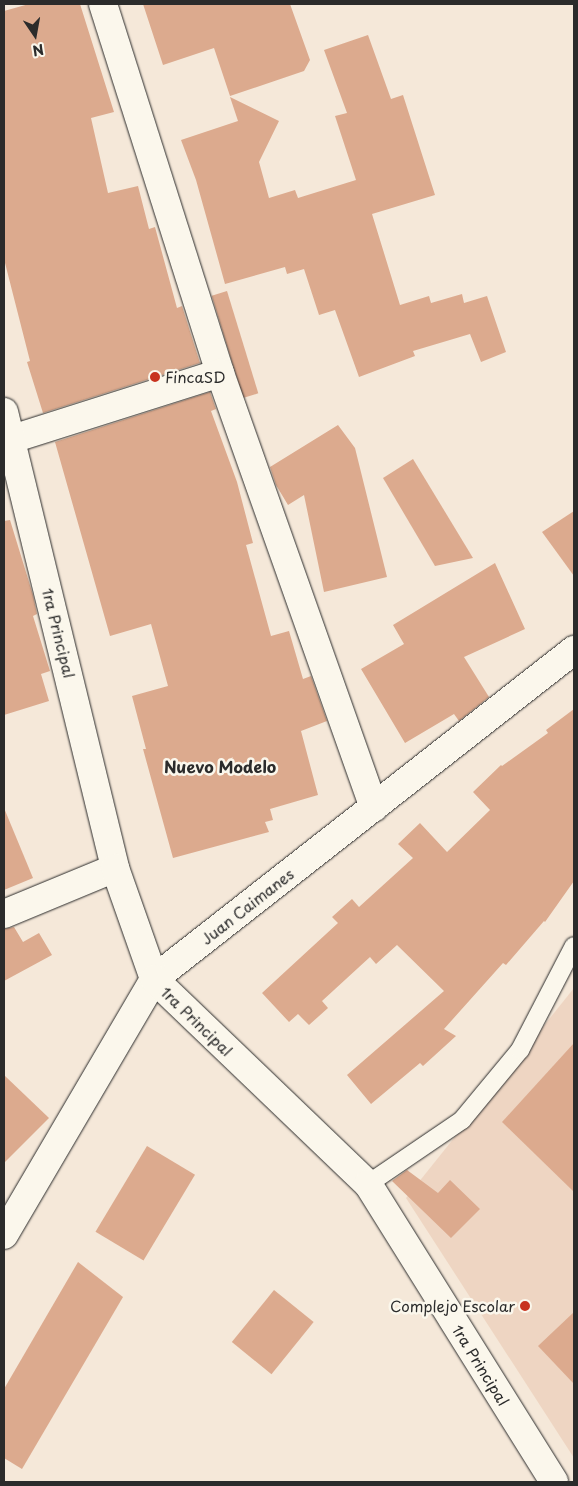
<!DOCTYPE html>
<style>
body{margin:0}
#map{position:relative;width:578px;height:1486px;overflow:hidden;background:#f5e8d9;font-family:"Playpen Sans",sans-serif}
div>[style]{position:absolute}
.built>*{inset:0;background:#eed5c2}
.building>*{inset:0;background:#dcaa8e;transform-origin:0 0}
.roads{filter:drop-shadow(0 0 1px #2b2b2b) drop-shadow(0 0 1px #2b2b2b)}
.service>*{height:18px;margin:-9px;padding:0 9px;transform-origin:9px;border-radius:9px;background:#fbf7ec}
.minor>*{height:28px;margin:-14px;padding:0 14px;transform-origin:14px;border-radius:14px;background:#fbf7ec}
.tertiary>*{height:28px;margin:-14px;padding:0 14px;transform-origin:14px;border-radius:14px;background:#fbf7ec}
.dots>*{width:14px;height:14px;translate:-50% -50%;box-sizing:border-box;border:2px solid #fbf7ec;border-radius:50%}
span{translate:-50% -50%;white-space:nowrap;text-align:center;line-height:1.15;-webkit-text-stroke:5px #fbf7ec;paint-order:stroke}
.poi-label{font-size:15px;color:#2b2b2b}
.left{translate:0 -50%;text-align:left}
.right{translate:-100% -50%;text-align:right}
.street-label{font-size:15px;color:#2b2b2b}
.neighbourhood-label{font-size:16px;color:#2b2b2b;font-weight:700}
.frame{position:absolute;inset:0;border:5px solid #2b2b2b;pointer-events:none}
.north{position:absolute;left:10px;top:10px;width:50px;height:50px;-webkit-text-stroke:4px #fbf7ec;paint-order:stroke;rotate:168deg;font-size:14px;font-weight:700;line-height:20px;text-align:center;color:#2b2b2b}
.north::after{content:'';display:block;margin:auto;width:18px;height:22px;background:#2b2b2b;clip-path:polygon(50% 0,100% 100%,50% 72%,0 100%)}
</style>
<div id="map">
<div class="built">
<i style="clip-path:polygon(574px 988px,574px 1458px,406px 1198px)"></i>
</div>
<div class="building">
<i style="clip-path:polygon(29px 4px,80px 4px,114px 112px,91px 118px,108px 193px,138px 186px,149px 229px,155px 227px,177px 308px,182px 306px,200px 363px,43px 413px,27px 362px,30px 361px,4px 259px,4px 11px)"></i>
<i style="clip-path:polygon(143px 4px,290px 4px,310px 60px,304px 71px,230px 96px,214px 48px,163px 65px)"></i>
<i style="clip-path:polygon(368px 35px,391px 99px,403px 95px,435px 195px,372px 214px,400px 305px,429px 296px,431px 303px,462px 294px,464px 303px,487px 296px,506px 352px,481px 362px,470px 334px,413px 351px,415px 356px,359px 377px,335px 310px,319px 315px,304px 269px,287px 274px,285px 267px,225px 284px,196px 180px,181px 140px,238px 121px,230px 97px,279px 121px,259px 162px,269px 198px,295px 190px,298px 198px,356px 180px,335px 116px,347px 113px,324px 50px)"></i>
<i style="left:227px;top:291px;width:107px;height:16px;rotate:73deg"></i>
<i style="clip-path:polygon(210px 392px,216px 409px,211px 411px,237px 482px,253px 543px,246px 545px,271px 636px,289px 631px,303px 679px,311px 676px,327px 721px,301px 731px,318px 795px,270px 809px,273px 820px,265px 822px,269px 832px,173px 858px,143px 749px,146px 749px,132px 696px,168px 686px,151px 624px,110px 636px,55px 442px)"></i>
<i style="clip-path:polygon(338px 425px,355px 448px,387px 577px,324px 592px,304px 495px,288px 505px,276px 485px,270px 467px)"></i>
<i style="clip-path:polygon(413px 459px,473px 558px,435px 566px,383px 478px)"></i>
<i style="clip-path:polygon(574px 511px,574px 576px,542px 532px)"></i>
<i style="clip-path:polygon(10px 520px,33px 595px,37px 614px,33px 616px,50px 671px,41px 674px,49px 701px,4px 715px,4px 521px)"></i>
<i style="clip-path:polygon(495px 563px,525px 629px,464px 657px,489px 697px,459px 721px,454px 714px,405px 743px,361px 669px,404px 644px,393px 625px)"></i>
<i style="clip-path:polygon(574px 709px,574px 881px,545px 922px,544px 921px,506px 965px,503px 963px,444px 1029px,456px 1036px,423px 1066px,420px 1063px,371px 1104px,347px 1075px,444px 991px,397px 945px,376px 964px,370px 957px,322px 1001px,328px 1008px,309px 1025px,298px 1014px,289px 1022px,262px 993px,338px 923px,332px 917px,352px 899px,359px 907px,413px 858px,398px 844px,420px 823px,447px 852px,490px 810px,473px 792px,501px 765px,502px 766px,548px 733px,546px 730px)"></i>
<i style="clip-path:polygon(4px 808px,33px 878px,4px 890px)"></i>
<i style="clip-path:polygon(14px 927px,23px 942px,39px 933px,52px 955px,4px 981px,4px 929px)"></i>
<i style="clip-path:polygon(574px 1043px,574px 1192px,502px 1122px)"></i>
<i style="clip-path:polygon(4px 1075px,49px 1118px,4px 1163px)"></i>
<i style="left:147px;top:1146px;width:56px;height:100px;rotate:31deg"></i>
<i style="clip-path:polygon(407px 1170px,438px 1193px,450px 1180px,480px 1209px,451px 1238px,392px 1181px)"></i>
<i style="clip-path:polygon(78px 1262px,123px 1297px,22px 1469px,4px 1458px,4px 1389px)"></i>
<i style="left:274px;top:1290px;width:51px;height:67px;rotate:39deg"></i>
<i style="clip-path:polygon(574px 1312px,574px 1384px,538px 1346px)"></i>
</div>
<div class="roads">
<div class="service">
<i style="left:368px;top:1184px;width:114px;rotate:-34.2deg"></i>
<i style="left:462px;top:1120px;width:91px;rotate:-50.4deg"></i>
<i style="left:520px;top:1050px;width:117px;rotate:-62.6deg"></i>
</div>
<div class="minor">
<i style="left:103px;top:4px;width:387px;rotate:72.4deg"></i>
<i style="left:220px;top:373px;width:461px;rotate:70.5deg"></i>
<i style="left:12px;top:439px;width:218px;rotate:-17.6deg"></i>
<i style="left:4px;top:914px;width:120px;rotate:-22.5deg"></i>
<i style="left:4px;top:1235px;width:297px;rotate:-59.6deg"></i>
<i style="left:154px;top:979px;width:534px;rotate:-38.07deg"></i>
</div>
<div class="tertiary">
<i style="left:4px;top:412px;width:469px;rotate:76.3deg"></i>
<i style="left:115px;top:868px;width:118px;rotate:70.6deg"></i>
<i style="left:154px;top:979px;width:296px;rotate:43.8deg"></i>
<i style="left:368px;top:1184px;width:351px;rotate:58deg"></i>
</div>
</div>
<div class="dots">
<i style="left:155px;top:377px;background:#c8321e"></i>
<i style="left:525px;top:1306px;background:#c8321e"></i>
</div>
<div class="poi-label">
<span class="left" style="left:165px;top:377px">FincaSD</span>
<span class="right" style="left:515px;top:1306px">Complejo Escolar</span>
</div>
<div class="street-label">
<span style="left:59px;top:633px;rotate:76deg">1ra Principal</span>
<span style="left:247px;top:906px;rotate:-38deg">Juan Caimanes</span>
<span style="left:197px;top:1021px;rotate:44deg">1ra Principal</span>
<span style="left:481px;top:1365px;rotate:58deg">1ra Principal</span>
</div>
<div class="neighbourhood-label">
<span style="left:220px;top:766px">Nuevo Modelo</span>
</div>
<div class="frame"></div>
<div class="north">N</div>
</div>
